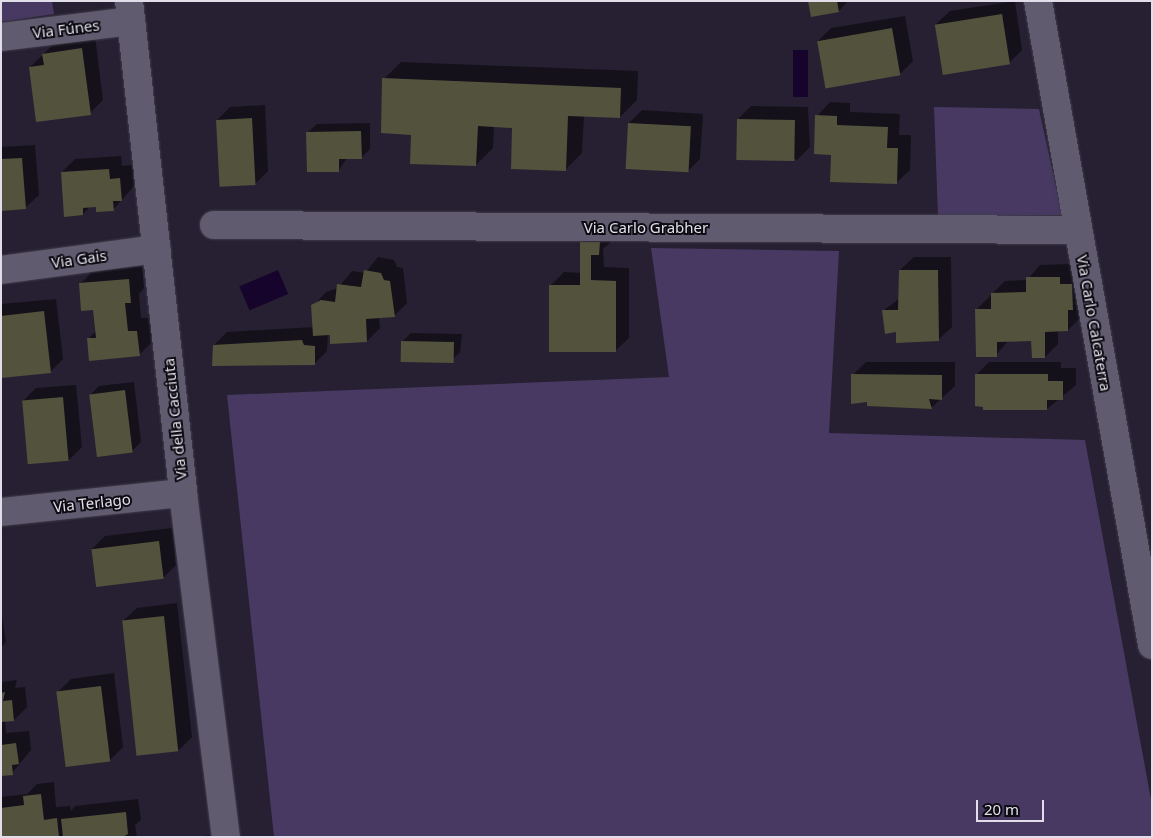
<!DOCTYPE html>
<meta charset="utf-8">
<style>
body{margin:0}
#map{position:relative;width:1153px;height:838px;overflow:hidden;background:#262032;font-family:"Noto Sans",sans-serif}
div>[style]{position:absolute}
.green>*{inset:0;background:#473962}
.water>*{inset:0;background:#16042c;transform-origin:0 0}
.shadow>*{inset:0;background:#0007}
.building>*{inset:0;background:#53523c;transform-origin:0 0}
.roads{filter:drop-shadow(0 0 1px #413d4b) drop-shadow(0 0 1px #413d4b)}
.street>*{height:28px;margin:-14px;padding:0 14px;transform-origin:14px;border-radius:14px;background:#615b70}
span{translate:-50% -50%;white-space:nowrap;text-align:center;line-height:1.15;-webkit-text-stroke:4px #0e0c13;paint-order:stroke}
.street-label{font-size:15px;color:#e1deea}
.frame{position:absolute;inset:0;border:2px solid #e1deea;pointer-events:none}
.scale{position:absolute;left:976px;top:800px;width:68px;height:22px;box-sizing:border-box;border:2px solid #e1deea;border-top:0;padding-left:6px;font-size:15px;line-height:18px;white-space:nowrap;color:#e1deea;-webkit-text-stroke:4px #0e0c13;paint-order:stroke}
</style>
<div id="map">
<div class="green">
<i style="clip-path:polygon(1px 1px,52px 1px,54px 14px,1px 22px)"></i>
<i style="clip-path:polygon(934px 107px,1039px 109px,1062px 215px,938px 217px)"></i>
<i style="clip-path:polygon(651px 248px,839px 251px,829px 433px,1085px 440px,1152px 805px,1152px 837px,274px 837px,227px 395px,669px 377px)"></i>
</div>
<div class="water">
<i style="left:793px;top:50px;width:15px;height:47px"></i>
<i style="left:278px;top:270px;width:26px;height:42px;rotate:67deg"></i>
</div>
<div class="shadow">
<i style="clip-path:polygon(809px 1px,847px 1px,847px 2px,839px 11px)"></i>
<i style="clip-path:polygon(1015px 1px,1022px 50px,1009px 63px,936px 24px,950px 11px)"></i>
<i style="clip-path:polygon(905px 16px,913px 61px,900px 74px,818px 41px,831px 28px)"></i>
<i style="clip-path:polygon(95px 36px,103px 100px,90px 113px,30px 67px,57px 41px)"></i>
<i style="clip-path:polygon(401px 62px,638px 71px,637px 100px,620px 117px,584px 116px,582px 153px,565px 170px,513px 127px,494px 126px,493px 148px,476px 165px,413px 134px,384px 79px)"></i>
<i style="clip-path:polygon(830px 102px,850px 103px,850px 112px,900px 114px,899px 135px,911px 135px,910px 170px,896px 183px,832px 154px,817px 116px)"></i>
<i style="clip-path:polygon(265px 105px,268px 171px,255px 184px,217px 120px,230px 107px)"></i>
<i style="clip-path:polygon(751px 106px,808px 107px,810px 147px,797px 160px,738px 119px)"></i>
<i style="clip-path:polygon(642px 110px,703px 114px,700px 159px,687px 172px,629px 123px)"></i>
<i style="clip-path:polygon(370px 123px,370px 149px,361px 158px,347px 158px,339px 170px,308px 132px,317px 124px)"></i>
<i style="clip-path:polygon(35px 145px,39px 195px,25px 208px,1px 210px,1px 147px)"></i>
<i style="clip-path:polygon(121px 156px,122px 166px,133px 165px,134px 186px,113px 210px,91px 206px,83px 214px,62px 172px,75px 159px)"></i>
<i style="clip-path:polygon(595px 229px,612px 241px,603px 249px,604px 267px,629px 268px,629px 338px,615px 351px,551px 285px,564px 272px,582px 273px,582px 243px)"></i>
<i style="clip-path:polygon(378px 257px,394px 260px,397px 267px,403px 268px,407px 303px,394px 316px,379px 317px,380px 328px,367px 341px,328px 334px,327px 351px,314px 364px,214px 345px,227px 332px,314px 327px,313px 306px,326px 292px,338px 288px,352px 271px,365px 273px)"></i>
<i style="clip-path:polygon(914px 257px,951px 257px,952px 327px,938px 340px,883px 311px,900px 298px,900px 270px)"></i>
<i style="clip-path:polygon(1072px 264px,1081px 317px,1068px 330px,1058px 330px,1058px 344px,1045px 357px,1032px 340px,1009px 340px,996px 355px,976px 310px,1005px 281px,1027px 280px,1040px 265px)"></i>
<i style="clip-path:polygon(142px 266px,144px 288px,139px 294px,141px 318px,150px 318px,152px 342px,139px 355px,88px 339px,96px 331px,94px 308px,80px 284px,93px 271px)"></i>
<i style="clip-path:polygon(56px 299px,63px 359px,50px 372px,1px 377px,1px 304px)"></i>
<i style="clip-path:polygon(411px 333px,462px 334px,460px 352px,451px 361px,402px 342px)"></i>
<i style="clip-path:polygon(866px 362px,955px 362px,955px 386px,931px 408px,868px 400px,853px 375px)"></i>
<i style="clip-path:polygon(989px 362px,1061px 362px,1061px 368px,1076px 368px,1076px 385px,1047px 409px,976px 375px)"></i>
<i style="clip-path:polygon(134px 382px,141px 442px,132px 451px,90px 395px,99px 386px)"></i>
<i style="clip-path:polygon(76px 385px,82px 447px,69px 460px,23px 401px,36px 388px)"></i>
<i style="clip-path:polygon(172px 528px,176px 565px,163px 578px,92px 549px,105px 536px)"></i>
<i style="clip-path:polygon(177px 603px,192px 737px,179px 750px,123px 621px,137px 608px)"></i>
<i style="clip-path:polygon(1px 609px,6px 642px,1px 648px)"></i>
<i style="clip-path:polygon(114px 673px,123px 747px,110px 760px,58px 692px,71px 679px)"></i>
<i style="clip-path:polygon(17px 680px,15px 688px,25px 687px,27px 707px,14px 720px,5px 721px,6px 733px,29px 731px,31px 750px,12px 773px,1px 775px,1px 682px)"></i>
<i style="clip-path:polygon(54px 782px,56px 807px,70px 806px,71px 811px,75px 806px,138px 799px,141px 820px,135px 825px,137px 837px,64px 837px,64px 834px,61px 837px,1px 837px,1px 797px,27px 794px,37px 784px)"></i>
<i style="clip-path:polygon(213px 835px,213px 837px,196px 837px)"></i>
</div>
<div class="building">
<i style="clip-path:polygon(808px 1px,837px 1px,839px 12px,811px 17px)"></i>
<i style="left:1002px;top:14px;width:51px;height:68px;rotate:81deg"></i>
<i style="left:892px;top:28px;width:48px;height:76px;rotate:80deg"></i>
<i style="clip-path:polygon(82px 48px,91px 115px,36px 122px,29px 67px,44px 65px,42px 54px)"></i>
<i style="clip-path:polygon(382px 78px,621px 88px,620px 118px,568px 116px,566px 171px,511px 169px,512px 128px,478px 126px,476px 166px,410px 164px,411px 135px,381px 133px)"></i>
<i style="clip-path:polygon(815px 115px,837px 116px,837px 125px,888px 127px,887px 148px,898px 148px,897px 184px,830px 182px,831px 155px,814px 154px)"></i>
<i style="left:252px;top:118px;width:67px;height:36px;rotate:87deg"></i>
<i style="left:737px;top:119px;width:58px;height:41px;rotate:1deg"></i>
<i style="left:628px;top:123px;width:63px;height:46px;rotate:3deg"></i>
<i style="clip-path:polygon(361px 131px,362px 159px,339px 159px,339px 172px,307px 172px,306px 132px)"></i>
<i style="clip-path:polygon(22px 158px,26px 209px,1px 211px,1px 159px)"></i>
<i style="clip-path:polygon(109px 169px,110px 179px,120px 178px,122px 201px,113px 201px,114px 211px,96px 212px,96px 207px,83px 208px,83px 215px,64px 217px,61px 172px)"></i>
<i style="clip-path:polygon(580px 242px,600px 242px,599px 255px,591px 255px,591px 280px,616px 281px,616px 352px,549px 352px,549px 285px,580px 285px)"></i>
<i style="clip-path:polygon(364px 270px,381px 273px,384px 280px,390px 281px,395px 317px,366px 319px,367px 342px,330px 344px,330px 335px,313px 336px,311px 305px,321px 300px,335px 302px,337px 284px,361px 287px)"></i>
<i style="clip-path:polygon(899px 270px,938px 270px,939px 341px,896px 343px,896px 332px,885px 334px,882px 310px,898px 310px)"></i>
<i style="clip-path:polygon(1026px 277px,1060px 277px,1060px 284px,1072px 284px,1073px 310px,1068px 310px,1068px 331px,1045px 332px,1045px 358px,1032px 358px,1031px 341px,997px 342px,997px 357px,976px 357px,975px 309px,991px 309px,991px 293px,1026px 292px)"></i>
<i style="clip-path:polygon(129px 279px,131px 303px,125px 303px,128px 331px,137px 331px,140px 356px,89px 361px,87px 338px,96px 338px,93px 310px,81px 311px,79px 283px)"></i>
<i style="clip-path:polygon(44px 311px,51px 373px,1px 378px,1px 316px)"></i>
<i style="clip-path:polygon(302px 340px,304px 345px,315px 346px,315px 365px,212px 366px,213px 345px)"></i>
<i style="left:401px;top:341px;width:53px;height:21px;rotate:1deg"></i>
<i style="clip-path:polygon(851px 374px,942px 375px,942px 400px,929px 399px,932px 409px,867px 406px,867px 402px,851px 404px)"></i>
<i style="clip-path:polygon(975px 374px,1048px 374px,1048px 381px,1063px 381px,1063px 400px,1047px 400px,1047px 410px,983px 410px,983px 407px,975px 406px)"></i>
<i style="left:125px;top:390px;width:63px;height:36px;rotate:83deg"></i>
<i style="left:63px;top:397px;width:64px;height:41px;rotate:85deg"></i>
<i style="left:159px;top:541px;width:38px;height:68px;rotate:83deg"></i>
<i style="left:164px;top:616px;width:136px;height:42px;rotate:84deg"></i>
<i style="left:101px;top:686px;width:76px;height:45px;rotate:83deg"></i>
<i style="clip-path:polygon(5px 692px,3px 701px,12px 700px,14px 721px,1px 722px,1px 693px)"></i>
<i style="clip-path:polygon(16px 743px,19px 764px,12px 765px,13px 775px,1px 776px,1px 745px)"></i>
<i style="clip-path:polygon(41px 794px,44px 820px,57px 818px,59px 837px,1px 837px,1px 808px,24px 805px,23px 796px)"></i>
<i style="clip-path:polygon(126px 812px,128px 834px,123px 837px,63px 837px,61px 819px)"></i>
</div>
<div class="roads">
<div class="street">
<i style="left:129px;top:1px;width:495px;rotate:83.7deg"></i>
<i style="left:183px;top:493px;width:347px;rotate:82.9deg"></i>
<i style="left:1038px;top:1px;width:654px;rotate:79.96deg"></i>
<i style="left:1px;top:37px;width:131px;rotate:-7deg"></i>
<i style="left:214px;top:225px;width:864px;rotate:0.33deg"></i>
<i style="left:1px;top:270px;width:157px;rotate:-7.7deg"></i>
<i style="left:1px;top:512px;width:183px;rotate:-6deg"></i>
</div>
</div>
<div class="street-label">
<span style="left:66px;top:29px;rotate:-7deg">Via Fúnes</span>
<span style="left:646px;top:228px">Via Carlo Grabher</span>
<span style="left:79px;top:259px;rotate:-8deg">Via Gais</span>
<span style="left:1094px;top:323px;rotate:80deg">Via Carlo Calcaterra</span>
<span style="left:175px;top:419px;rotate:-96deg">Via della Cacciuta</span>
<span style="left:92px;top:503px;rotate:-6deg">Via Terlago</span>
</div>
<div class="frame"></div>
<div class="scale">20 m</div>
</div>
